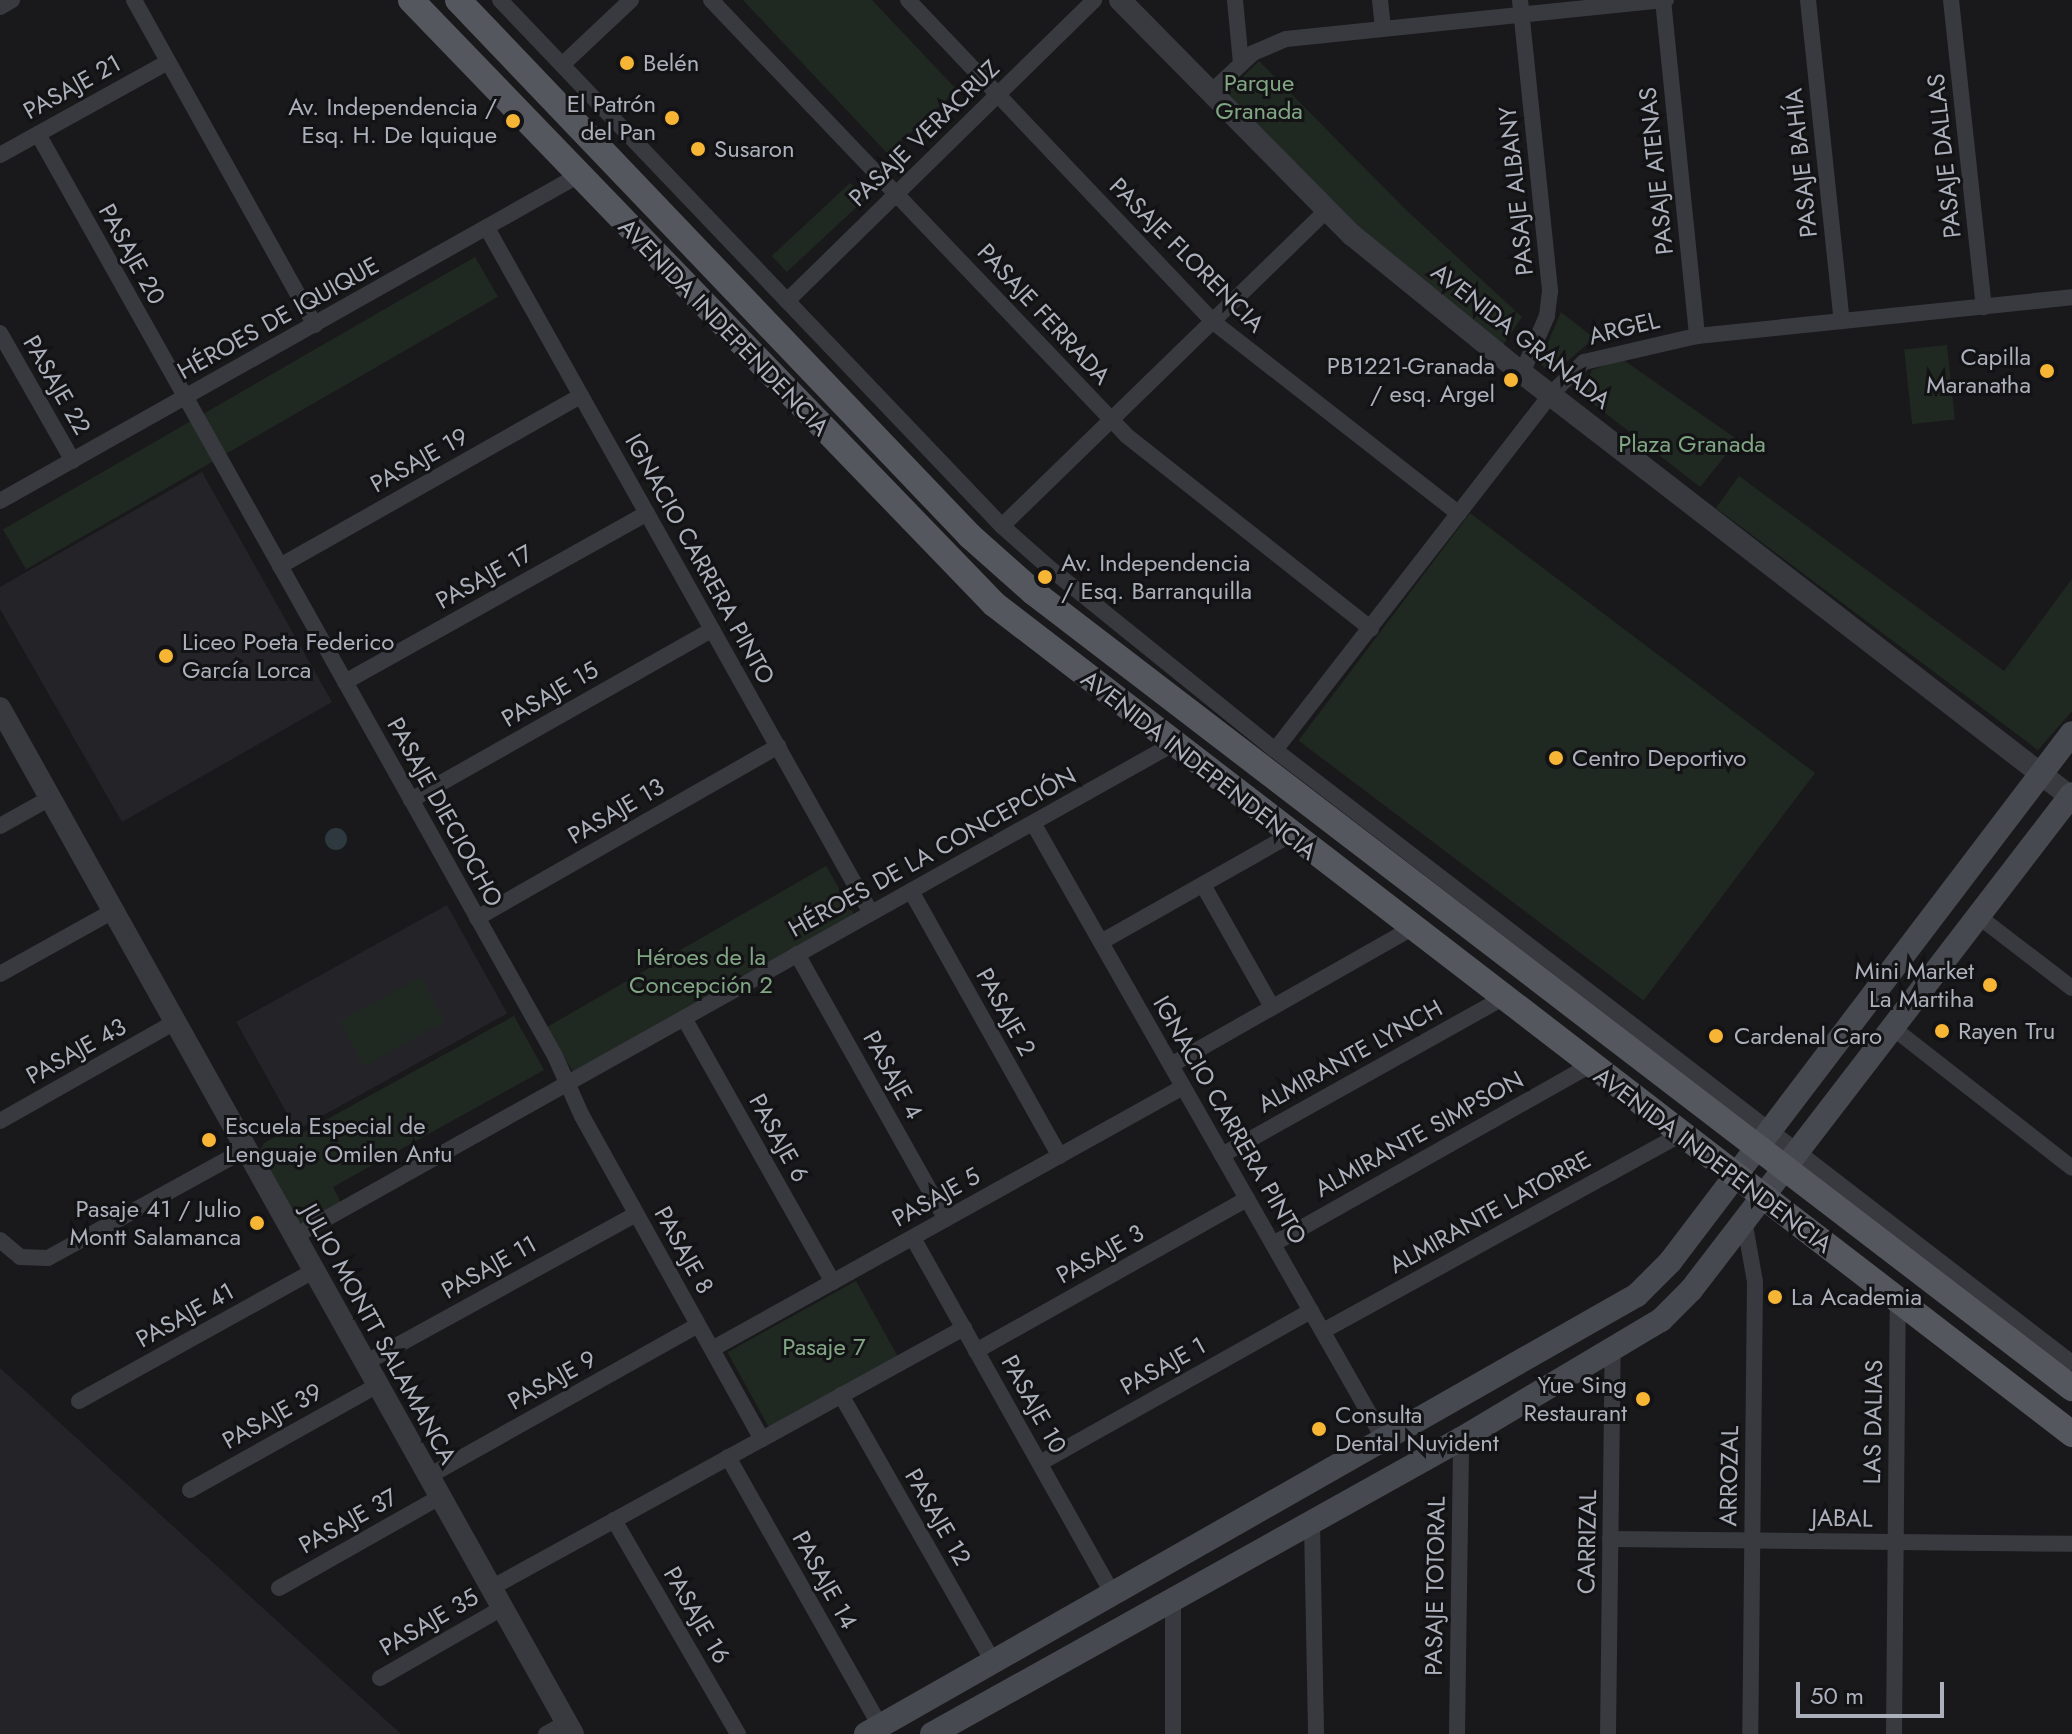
<!DOCTYPE html>
<meta charset="utf-8">
<style>
body{margin:0}
#map{position:relative;width:2072px;height:1734px;overflow:hidden;background:#19191b;font-family:Jost,sans-serif}
div>[style]{position:absolute}
.built>*{inset:0;background:#242428;transform-origin:0 0}
.green>*{inset:0;background:#202921;transform-origin:0 0}
.water>*{inset:0;background:#2e383f}
.round{border-radius:50%}
.minor>*{height:16px;margin:-8px;padding:0 8px;transform-origin:8px;border-radius:8px;background:#393a40}
.tertiary>*{height:22px;margin:-11px;padding:0 11px;transform-origin:11px;border-radius:11px;background:#393a40}
.secondary>*{height:24px;margin:-12px;padding:0 12px;transform-origin:12px;border-radius:12px;background:#474950}
.primary>*{height:26px;margin:-13px;padding:0 13px;transform-origin:13px;border-radius:13px;background:#55575f}
.dots>*{width:22px;height:22px;translate:-50% -50%;box-sizing:border-box;border:4px solid #131316;border-radius:50%}
span{translate:-50% -50%;white-space:nowrap;text-align:center;line-height:1.15;-webkit-text-stroke:6px #131316;paint-order:stroke}
.poi-label{font-size:24px;color:#abb0bb}
.left{translate:0 -50%;text-align:left}
.right{translate:-100% -50%;text-align:right}
.park-label{font-size:24px;color:#81a684}
.street-label{font-size:24px;color:#abb0bb}
.scale{position:absolute;left:1796px;top:1682px;width:148px;height:36px;box-sizing:border-box;border:4px solid #abb0bb;border-top:0;padding-left:10px;font-size:24px;line-height:28px;white-space:nowrap;color:#abb0bb;-webkit-text-stroke:6px #131316;paint-order:stroke}
</style>
<div id="map">
<div class="built">
<i style="clip-path:polygon(202px 472px,332px 702px,122px 822px,0 609px,0 587px)"></i>
<i style="left:447px;top:905px;width:124px;height:241px;rotate:61deg"></i>
<i style="clip-path:polygon(0 1368px,130px 1487px,401px 1734px,0 1734px)"></i>
</div>
<div class="green">
<i style="clip-path:polygon(743px 0,872px 0,957px 90px,888px 154px)"></i>
<i style="clip-path:polygon(1259px 61px,1404px 208px,1522px 317px,1503px 345px,1333px 206px,1223px 96px)"></i>
<i style="left:850px;top:183px;width:22px;height:107px;rotate:47deg"></i>
<i style="left:475px;top:257px;width:46px;height:545px;rotate:60deg"></i>
<i style="clip-path:polygon(1561px 312px,1594px 338px,1553px 374px,1539px 363px)"></i>
<i style="left:1947px;top:345px;width:75px;height:43px;rotate:84deg"></i>
<i style="clip-path:polygon(1622px 359px,1738px 440px,1700px 487px,1581px 394px,1592px 370px)"></i>
<i style="clip-path:polygon(1739px 476px,2004px 671px,2072px 579px,2072px 711px,2038px 750px,1716px 508px)"></i>
<i style="left:1470px;top:513px;width:432px;height:285px;rotate:37deg"></i>
<i style="left:826px;top:866px;width:59px;height:322px;rotate:60deg"></i>
<i style="left:420px;top:977px;width:51px;height:92px;rotate:61deg"></i>
<i style="clip-path:polygon(514px 1016px,544px 1070px,333px 1187px,341px 1203px,303px 1224px,291px 1216px,260px 1151px,264px 1143px,290px 1129px,295px 1137px)"></i>
<i style="left:856px;top:1281px;width:86px;height:147px;rotate:61deg"></i>
</div>
<div class="water">
<i class="round" style="left:325px;top:828px;width:22px;height:22px"></i>
</div>
<div class="minor">
<i style="left:134px;top:0;width:372px;rotate:60.9deg"></i>
<i style="left:500px;top:0;width:727px;rotate:46.34deg"></i>
<i style="left:1002px;top:526px;width:60px;rotate:41.6deg"></i>
<i style="left:1047px;top:566px;width:293px;rotate:38.9deg"></i>
<i style="left:1275px;top:750px;width:1005px;rotate:37.57deg"></i>
<i style="left:711px;top:0;width:603px;rotate:46.34deg"></i>
<i style="left:1127px;top:436px;width:311px;rotate:38.3deg"></i>
<i style="left:908px;top:0;width:447px;rotate:46.5deg"></i>
<i style="left:1216px;top:324px;width:308px;rotate:38deg"></i>
<i style="left:1235px;top:0;width:64px;rotate:84.6deg"></i>
<i style="left:1380px;top:0;width:29px;rotate:84deg"></i>
<i style="left:1520px;top:0;width:293px;rotate:84.1deg"></i>
<i style="left:1550px;top:291px;width:25px;rotate:97deg"></i>
<i style="left:1547px;top:316px;width:62px;rotate:113.7deg"></i>
<i style="left:1663px;top:0;width:338px;rotate:84.2deg"></i>
<i style="left:1808px;top:0;width:323px;rotate:84deg"></i>
<i style="left:1951px;top:0;width:309px;rotate:83.9deg"></i>
<i style="left:0;top:7px;width:14px;rotate:-30deg"></i>
<i style="left:562px;top:65px;width:95px;rotate:-43.3deg"></i>
<i style="left:1209px;top:94px;width:60px;rotate:-43deg"></i>
<i style="left:1253px;top:53px;width:36px;rotate:-23deg"></i>
<i style="left:1286px;top:39px;width:382px;rotate:-5.9deg"></i>
<i style="left:38px;top:134px;width:1057px;rotate:60.72deg"></i>
<i style="left:555px;top:1056px;width:66px;rotate:65.8deg"></i>
<i style="left:582px;top:1116px;width:370px;rotate:60.9deg"></i>
<i style="left:0;top:155px;width:192px;rotate:-29deg"></i>
<i style="left:487px;top:228px;width:785px;rotate:60.73deg"></i>
<i style="left:787px;top:301px;width:430px;rotate:-44.4deg"></i>
<i style="left:0;top:333px;width:147px;rotate:60.3deg"></i>
<i style="left:0;top:501px;width:664px;rotate:-29.38deg"></i>
<i style="left:1002px;top:526px;width:452px;rotate:-44.2deg"></i>
<i style="left:280px;top:566px;width:346px;rotate:-29.5deg"></i>
<i style="left:345px;top:682px;width:346px;rotate:-29.2deg"></i>
<i style="left:1275px;top:750px;width:450px;rotate:-52.2deg"></i>
<i style="left:1551px;top:394px;width:46px;rotate:-44.1deg"></i>
<i style="left:1584px;top:362px;width:116px;rotate:-13deg"></i>
<i style="left:1697px;top:336px;width:377px;rotate:-5.9deg"></i>
<i style="left:411px;top:800px;width:346px;rotate:-29.5deg"></i>
<i style="left:1033px;top:823px;width:711px;rotate:60.34deg"></i>
<i style="left:0;top:826px;width:57px;rotate:-29.2deg"></i>
<i style="left:1203px;top:885px;width:140px;rotate:60.5deg"></i>
<i style="left:911px;top:891px;width:304px;rotate:60.7deg"></i>
<i style="left:1978px;top:916px;width:118px;rotate:37.5deg"></i>
<i style="left:477px;top:918px;width:347px;rotate:-29.7deg"></i>
<i style="left:1101px;top:942px;width:217px;rotate:-29.5deg"></i>
<i style="left:797px;top:954px;width:304px;rotate:60.7deg"></i>
<i style="left:0;top:974px;width:129px;rotate:-29.1deg"></i>
<i style="left:684px;top:1018px;width:303px;rotate:60.6deg"></i>
<i style="left:1893px;top:1028px;width:227px;rotate:38deg"></i>
<i style="left:1171px;top:1065px;width:275px;rotate:-29.6deg"></i>
<i style="left:0;top:1121px;width:201px;rotate:-29.5deg"></i>
<i style="left:1222px;top:1155px;width:320px;rotate:-29.2deg"></i>
<i style="left:1744px;top:1220px;width:63px;rotate:79.9deg"></i>
<i style="left:1755px;top:1282px;width:452px;rotate:90.6deg"></i>
<i style="left:295px;top:1236px;width:1006px;rotate:-29.26deg"></i>
<i style="left:913px;top:1238px;width:408px;rotate:60.7deg"></i>
<i style="left:0;top:1240px;width:26px;rotate:40deg"></i>
<i style="left:20px;top:1257px;width:28px;rotate:2deg"></i>
<i style="left:48px;top:1258px;width:226px;rotate:-28.8deg"></i>
<i style="left:1273px;top:1244px;width:363px;rotate:-29.4deg"></i>
<i style="left:1323px;top:1331px;width:407px;rotate:-28.8deg"></i>
<i style="left:712px;top:1349px;width:539px;rotate:-29.09deg"></i>
<i style="left:976px;top:1351px;width:311px;rotate:-29.3deg"></i>
<i style="left:365px;top:1363px;width:309px;rotate:-28.8deg"></i>
<i style="left:841px;top:1395px;width:307px;rotate:60.3deg"></i>
<i style="left:79px;top:1401px;width:269px;rotate:-29deg"></i>
<i style="left:728px;top:1457px;width:309px;rotate:60.5deg"></i>
<i style="left:1040px;top:1463px;width:311px;rotate:-29.3deg"></i>
<i style="left:429px;top:1476px;width:308px;rotate:-29.3deg"></i>
<i style="left:190px;top:1490px;width:215px;rotate:-29.2deg"></i>
<i style="left:614px;top:1520px;width:247px;rotate:59.9deg"></i>
<i style="left:1312px;top:1523px;width:211px;rotate:88.9deg"></i>
<i style="left:1610px;top:1539px;width:462px;rotate:0.6deg"></i>
<i style="left:279px;top:1588px;width:185px;rotate:-29.5deg"></i>
<i style="left:491px;top:1588px;width:540px;rotate:-28.8deg"></i>
<i style="left:1173px;top:1599px;width:135px;rotate:90deg"></i>
<i style="left:380px;top:1678px;width:141px;rotate:-29.8deg"></i>
<i style="left:546px;top:1734px;width:23px;rotate:-29deg"></i>
<i style="left:1457px;top:1734px;width:295px;rotate:-89.2deg"></i>
<i style="left:1608px;top:1734px;width:384px;rotate:-89.3deg"></i>
<i style="left:1894px;top:1734px;width:432px;rotate:-89.5deg"></i>
</div>
<div class="tertiary">
<i style="left:1120px;top:0;width:330px;rotate:45.4deg"></i>
<i style="left:1352px;top:235px;width:219px;rotate:39.1deg"></i>
<i style="left:1522px;top:373px;width:695px;rotate:37.69deg"></i>
<i style="left:0;top:708px;width:1175px;rotate:60.82deg"></i>
</div>
<div class="secondary">
<i style="left:866px;top:1734px;width:887px;rotate:-29.66deg"></i>
<i style="left:1637px;top:1295px;width:47px;rotate:-45deg"></i>
<i style="left:1670px;top:1262px;width:664px;rotate:-52.77deg"></i>
<i style="left:932px;top:1734px;width:606px;rotate:-29.15deg"></i>
<i style="left:1461px;top:1439px;width:233px;rotate:-30.8deg"></i>
<i style="left:1661px;top:1320px;width:42px;rotate:-45deg"></i>
<i style="left:1691px;top:1290px;width:625px;rotate:-52.47deg"></i>
</div>
<div class="primary">
<i style="left:411px;top:0;width:839px;rotate:46.01deg"></i>
<i style="left:994px;top:604px;width:1361px;rotate:37.59deg"></i>
<i style="left:458px;top:0;width:741px;rotate:46.31deg"></i>
<i style="left:970px;top:536px;width:84px;rotate:41.6deg"></i>
<i style="left:1033px;top:592px;width:1309px;rotate:37.46deg"></i>
</div>
<div class="dots">
<i style="left:627px;top:63px;background:#f6b535"></i>
<i style="left:672px;top:118px;background:#f6b535"></i>
<i style="left:513px;top:121px;background:#f6b535"></i>
<i style="left:698px;top:149px;background:#f6b535"></i>
<i style="left:2047px;top:371px;background:#f6b535"></i>
<i style="left:1511px;top:380px;background:#f6b535"></i>
<i style="left:1045px;top:577px;background:#f6b535"></i>
<i style="left:166px;top:656px;background:#f6b535"></i>
<i style="left:1556px;top:758px;background:#f6b535"></i>
<i style="left:1990px;top:985px;background:#f6b535"></i>
<i style="left:1942px;top:1031px;background:#f6b535"></i>
<i style="left:1716px;top:1036px;background:#f6b535"></i>
<i style="left:209px;top:1140px;background:#f6b535"></i>
<i style="left:257px;top:1223px;background:#f6b535"></i>
<i style="left:1775px;top:1297px;background:#f6b535"></i>
<i style="left:1643px;top:1399px;background:#f6b535"></i>
<i style="left:1319px;top:1429px;background:#f6b535"></i>
</div>
<div class="poi-label">
<span class="left" style="left:643px;top:63px">Belén</span>
<span class="right" style="left:656px;top:118px">El Patrón<br>del Pan</span>
<span class="right" style="left:497px;top:121px">Av. Independencia /<br>Esq. H. De Iquique</span>
<span class="left" style="left:714px;top:149px">Susaron</span>
<span class="right" style="left:2031px;top:371px">Capilla<br>Maranatha</span>
<span class="right" style="left:1495px;top:380px">PB1221-Granada<br>/ esq. Argel</span>
<span class="left" style="left:1061px;top:577px">Av. Independencia<br>/ Esq. Barranquilla</span>
<span class="left" style="left:182px;top:656px">Liceo Poeta Federico<br>García Lorca</span>
<span class="left" style="left:1572px;top:758px">Centro Deportivo</span>
<span class="right" style="left:1974px;top:985px">Mini Market<br>La Martiha</span>
<span class="left" style="left:1958px;top:1031px">Rayen Tru</span>
<span class="left" style="left:1734px;top:1036px">Cardenal Caro</span>
<span class="left" style="left:225px;top:1140px">Escuela Especial de<br>Lenguaje Omilen Antu</span>
<span class="right" style="left:241px;top:1223px">Pasaje 41 / Julio<br>Montt Salamanca</span>
<span class="left" style="left:1791px;top:1297px">La Academia</span>
<span class="right" style="left:1627px;top:1399px">Yue Sing<br>Restaurant</span>
<span class="left" style="left:1335px;top:1429px">Consulta<br>Dental Nuvident</span>
</div>
<div class="park-label">
<span style="left:1259px;top:97px">Parque<br>Granada</span>
<span style="left:1692px;top:444px">Plaza Granada</span>
<span style="left:701px;top:971px">Héroes de la<br>Concepción 2</span>
<span style="left:824px;top:1347px">Pasaje 7</span>
</div>
<div class="street-label">
<span style="left:72px;top:87px;rotate:-29deg">PASAJE 21</span>
<span style="left:924px;top:133px;rotate:-44deg">PASAJE VERACRUZ</span>
<span style="left:1944px;top:156px;rotate:-96deg">PASAJE DALLAS</span>
<span style="left:1801px;top:163px;rotate:-96deg">PASAJE BAHÍA</span>
<span style="left:1656px;top:171px;rotate:-96deg">PASAJE ATENAS</span>
<span style="left:1516px;top:191px;rotate:-96deg">PASAJE ALBANY</span>
<span style="left:132px;top:254px;rotate:61deg">PASAJE 20</span>
<span style="left:1187px;top:255px;rotate:45deg">PASAJE FLORENCIA</span>
<span style="left:1044px;top:314px;rotate:47deg">PASAJE FERRADA</span>
<span style="left:278px;top:318px;rotate:-29deg">HÉROES DE IQUIQUE</span>
<span style="left:724px;top:327px;rotate:46deg">AVENIDA INDEPENDENCIA</span>
<span style="left:1624px;top:328px;rotate:-14deg">ARGEL</span>
<span style="left:1521px;top:336px;rotate:38deg">AVENIDA GRANADA</span>
<span style="left:57px;top:385px;rotate:60deg">PASAJE 22</span>
<span style="left:419px;top:460px;rotate:-29deg">PASAJE 19</span>
<span style="left:700px;top:559px;rotate:61deg">IGNACIO CARRERA PINTO</span>
<span style="left:484px;top:577px;rotate:-29deg">PASAJE 17</span>
<span style="left:550px;top:694px;rotate:-30deg">PASAJE 15</span>
<span style="left:1199px;top:765px;rotate:38deg">AVENIDA INDEPENDENCIA</span>
<span style="left:616px;top:811px;rotate:-30deg">PASAJE 13</span>
<span style="left:445px;top:812px;rotate:61deg">PASAJE DIECIOCHO</span>
<span style="left:932px;top:852px;rotate:-29deg">HÉROES DE LA CONCEPCIÓN</span>
<span style="left:1006px;top:1012px;rotate:61deg">PASAJE 2</span>
<span style="left:76px;top:1051px;rotate:-29deg">PASAJE 43</span>
<span style="left:1350px;top:1056px;rotate:-29deg">ALMIRANTE LYNCH</span>
<span style="left:893px;top:1075px;rotate:61deg">PASAJE 4</span>
<span style="left:1230px;top:1120px;rotate:60deg">IGNACIO CARRERA PINTO</span>
<span style="left:1419px;top:1134px;rotate:-29deg">ALMIRANTE SIMPSON</span>
<span style="left:779px;top:1138px;rotate:61deg">PASAJE 6</span>
<span style="left:1713px;top:1160px;rotate:37deg">AVENIDA INDEPENDENCIA</span>
<span style="left:936px;top:1197px;rotate:-29deg">PASAJE 5</span>
<span style="left:1490px;top:1212px;rotate:-29deg">ALMIRANTE LATORRE</span>
<span style="left:684px;top:1250px;rotate:61deg">PASAJE 8</span>
<span style="left:1100px;top:1254px;rotate:-29deg">PASAJE 3</span>
<span style="left:489px;top:1267px;rotate:-29deg">PASAJE 11</span>
<span style="left:185px;top:1315px;rotate:-29deg">PASAJE 41</span>
<span style="left:379px;top:1334px;rotate:61deg">JULIO MONTT SALAMANCA</span>
<span style="left:1163px;top:1366px;rotate:-29deg">PASAJE 1</span>
<span style="left:552px;top:1380px;rotate:-29deg">PASAJE 9</span>
<span style="left:1034px;top:1404px;rotate:61deg">PASAJE 10</span>
<span style="left:272px;top:1416px;rotate:-29deg">PASAJE 39</span>
<span style="left:1873px;top:1422px;rotate:-89deg">LAS DALIAS</span>
<span style="left:1729px;top:1476px;rotate:-89deg">ARROZAL</span>
<span style="left:938px;top:1517px;rotate:60deg">PASAJE 12</span>
<span style="left:1842px;top:1518px;rotate:1deg">JABAL</span>
<span style="left:348px;top:1521px;rotate:-29deg">PASAJE 37</span>
<span style="left:1587px;top:1542px;rotate:-89deg">CARRIZAL</span>
<span style="left:825px;top:1580px;rotate:61deg">PASAJE 14</span>
<span style="left:1435px;top:1586px;rotate:-89deg">PASAJE TOTORAL</span>
<span style="left:697px;top:1615px;rotate:60deg">PASAJE 16</span>
<span style="left:429px;top:1622px;rotate:-30deg">PASAJE 35</span>
</div>
<div class="scale">50 m</div>
</div>
